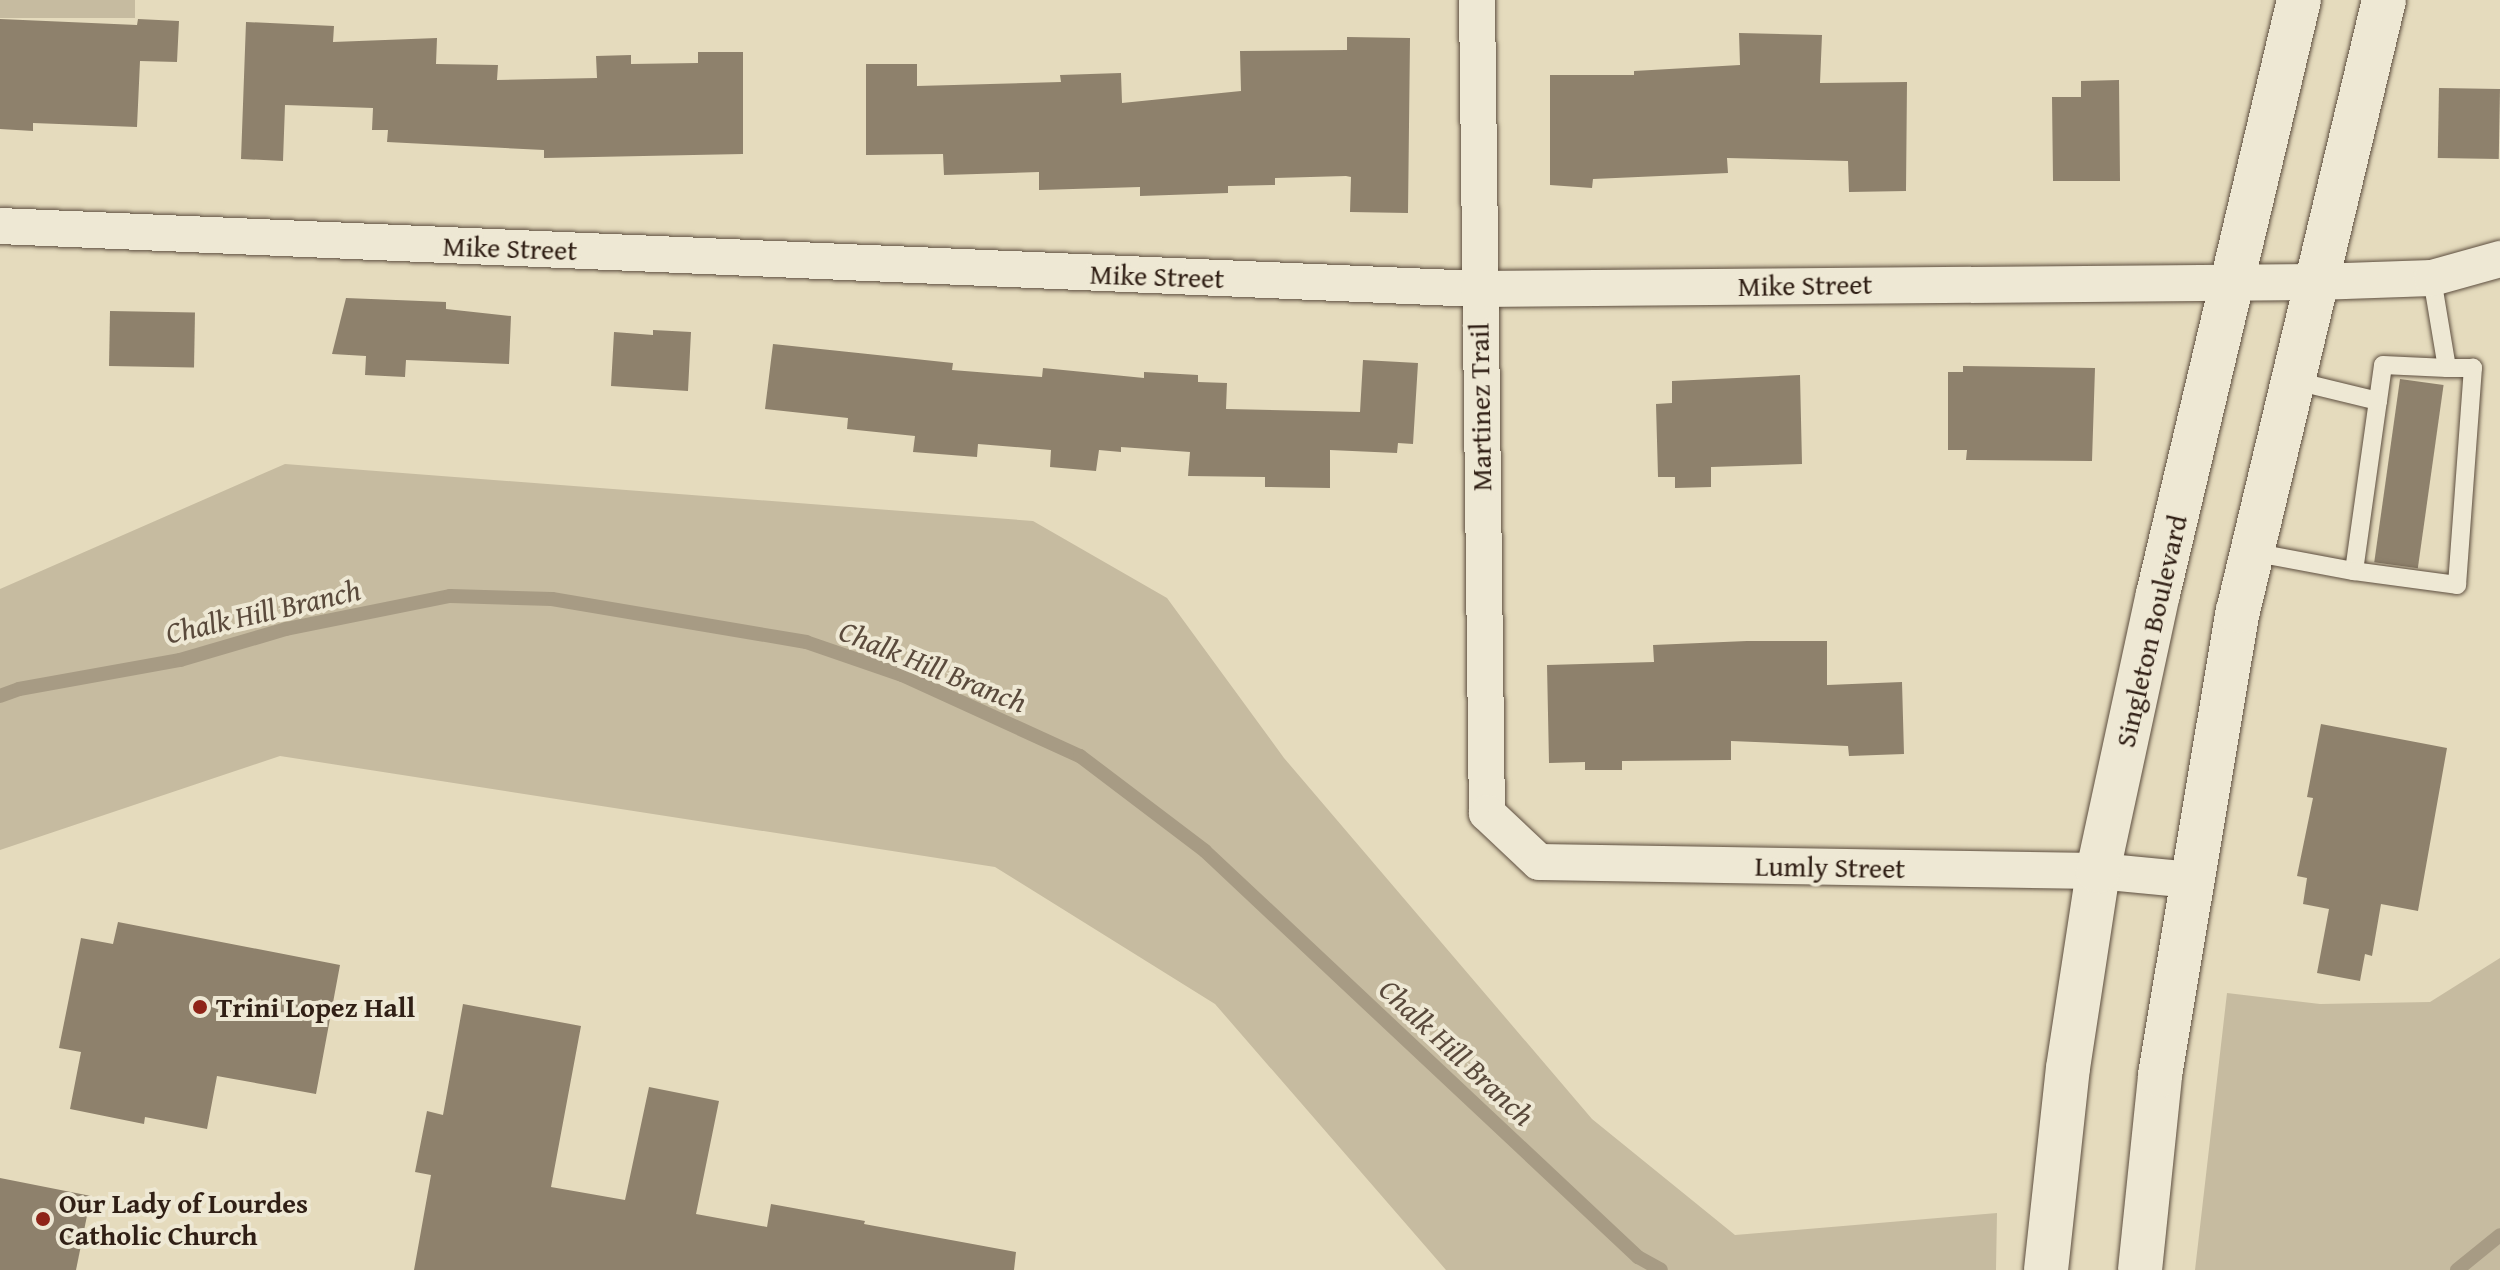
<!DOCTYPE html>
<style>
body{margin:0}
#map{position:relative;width:2500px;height:1270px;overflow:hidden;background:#e5dbbd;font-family:"Gentium Book Plus",serif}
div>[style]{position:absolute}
.green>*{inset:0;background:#c6bba0;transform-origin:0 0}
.stream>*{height:14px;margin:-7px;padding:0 7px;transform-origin:7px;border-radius:7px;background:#a79b84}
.building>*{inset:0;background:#8e816c;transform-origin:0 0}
.roads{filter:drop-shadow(0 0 2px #5d4e3f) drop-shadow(0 0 2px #5d4e3f)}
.service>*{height:18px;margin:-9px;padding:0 9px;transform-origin:9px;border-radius:9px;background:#eee8d4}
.minor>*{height:36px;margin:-18px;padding:0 18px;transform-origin:18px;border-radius:18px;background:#eee8d4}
.secondary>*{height:44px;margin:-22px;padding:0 22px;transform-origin:22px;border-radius:22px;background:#eee8d4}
.dots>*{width:22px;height:22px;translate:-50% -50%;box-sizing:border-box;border:4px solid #eee8d4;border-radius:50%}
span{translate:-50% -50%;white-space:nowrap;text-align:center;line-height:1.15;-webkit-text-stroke:8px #eee8d4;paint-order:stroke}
.street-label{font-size:28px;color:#301f15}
.poi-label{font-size:28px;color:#301f15;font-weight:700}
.left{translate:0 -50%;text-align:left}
.water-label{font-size:30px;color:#5a4a3c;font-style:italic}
</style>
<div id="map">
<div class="green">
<i style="left:0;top:0;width:135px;height:18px"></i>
<i style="clip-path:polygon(285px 464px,1033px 521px,1167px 598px,1284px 758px,1592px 1119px,1735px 1235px,1997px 1213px,1996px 1270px,1446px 1270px,1215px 1004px,995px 867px,280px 756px,0 850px,0 589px)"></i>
<i style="clip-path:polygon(2500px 958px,2500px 1270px,2195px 1270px,2227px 993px,2320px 1004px,2430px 1002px)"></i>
</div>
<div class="stream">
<i style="left:0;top:696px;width:20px;rotate:-20deg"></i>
<i style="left:19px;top:689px;width:164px;rotate:-10.2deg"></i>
<i style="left:180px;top:660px;width:110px;rotate:-16.3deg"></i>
<i style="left:286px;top:629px;width:167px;rotate:-11.4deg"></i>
<i style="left:450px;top:596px;width:102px;rotate:1.7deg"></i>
<i style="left:552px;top:599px;width:258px;rotate:9.6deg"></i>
<i style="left:806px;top:642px;width:102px;rotate:19deg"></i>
<i style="left:902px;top:675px;width:196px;rotate:24.5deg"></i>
<i style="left:1080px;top:756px;width:157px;rotate:37.2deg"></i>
<i style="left:1205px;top:851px;width:594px;rotate:43.16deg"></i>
<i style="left:1638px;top:1257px;width:26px;rotate:29deg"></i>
<i style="left:2457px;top:1270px;width:55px;rotate:-39.1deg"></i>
</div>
<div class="building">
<i style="clip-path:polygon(0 19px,137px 25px,138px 19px,179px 21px,177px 62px,140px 61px,137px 127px,33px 123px,33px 131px,0 129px)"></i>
<i style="clip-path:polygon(246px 22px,334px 26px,333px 42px,437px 38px,436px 64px,498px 65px,497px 80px,597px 78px,596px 56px,631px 55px,631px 64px,698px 63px,698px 52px,743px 52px,743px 154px,544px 158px,544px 150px,387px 142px,388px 130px,372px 130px,373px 108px,285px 105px,283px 161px,241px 159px)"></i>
<i style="clip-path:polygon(1739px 33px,1822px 35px,1820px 83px,1907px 82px,1906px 191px,1849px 192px,1848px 161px,1727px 158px,1728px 173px,1593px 179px,1592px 188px,1550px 185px,1550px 75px,1634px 75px,1634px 71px,1740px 65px)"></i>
<i style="clip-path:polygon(1347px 37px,1410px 38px,1408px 213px,1350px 212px,1351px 177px,1346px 176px,1275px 178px,1275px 185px,1228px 186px,1228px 193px,1140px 196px,1140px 187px,1039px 190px,1039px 172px,944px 175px,943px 154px,866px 155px,866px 64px,917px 64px,917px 86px,1061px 82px,1060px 75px,1121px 73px,1122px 103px,1241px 91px,1240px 51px,1347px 50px)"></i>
<i style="clip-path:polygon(2119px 80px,2120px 181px,2053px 181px,2052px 97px,2081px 97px,2081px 81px)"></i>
<i style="left:2439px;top:88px;width:61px;height:70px;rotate:1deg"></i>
<i style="clip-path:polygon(346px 298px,446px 302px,446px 309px,511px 316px,509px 364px,406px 360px,405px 377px,365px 375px,366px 356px,332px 354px)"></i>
<i style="left:110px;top:311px;width:85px;height:55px;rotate:1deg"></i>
<i style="clip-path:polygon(653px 330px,691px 332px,688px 391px,611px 386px,614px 332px,653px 335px)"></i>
<i style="clip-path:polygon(773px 344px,953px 363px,952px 370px,1042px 377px,1043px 368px,1144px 378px,1144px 372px,1198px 375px,1198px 382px,1227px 383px,1226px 409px,1360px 412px,1363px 360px,1418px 363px,1413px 444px,1398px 443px,1397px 453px,1330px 450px,1330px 488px,1265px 487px,1265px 477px,1188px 476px,1190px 452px,1121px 447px,1121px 452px,1099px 450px,1096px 471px,1050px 467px,1051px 450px,978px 444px,977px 457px,913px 452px,915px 436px,847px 429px,848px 418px,765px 409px)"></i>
<i style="clip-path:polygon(1963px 366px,2095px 368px,2092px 461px,1966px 460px,1967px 450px,1948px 450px,1948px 372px,1963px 372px)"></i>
<i style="clip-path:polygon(1800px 375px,1802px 464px,1711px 467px,1711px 487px,1675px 488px,1675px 477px,1658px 477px,1656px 404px,1672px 403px,1672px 381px)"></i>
<i style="left:2400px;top:379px;width:44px;height:185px;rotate:8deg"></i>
<i style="clip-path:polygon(1747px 641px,1827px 641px,1827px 685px,1902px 682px,1904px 754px,1849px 756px,1848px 746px,1731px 741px,1731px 760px,1622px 761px,1622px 770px,1585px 770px,1585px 762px,1549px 763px,1547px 665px,1654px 662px,1653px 645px)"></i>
<i style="clip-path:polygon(2321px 724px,2447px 748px,2418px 911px,2381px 904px,2372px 956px,2365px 954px,2360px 981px,2317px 973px,2329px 909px,2303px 904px,2307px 878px,2297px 876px,2313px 798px,2307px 797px)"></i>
<i style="clip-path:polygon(118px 922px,340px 965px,316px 1094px,217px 1076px,207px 1129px,145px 1117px,144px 1124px,70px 1109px,81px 1052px,59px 1048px,81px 938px,113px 944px)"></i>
<i style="clip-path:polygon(463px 1004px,581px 1026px,551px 1187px,625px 1200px,649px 1087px,719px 1101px,696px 1214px,767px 1227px,771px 1204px,865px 1221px,864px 1224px,1016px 1252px,1014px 1270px,414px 1270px,431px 1175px,415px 1172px,427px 1111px,443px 1115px)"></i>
<i style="clip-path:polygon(0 1178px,91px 1196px,76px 1270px,0 1270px)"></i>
</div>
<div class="roads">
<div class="service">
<i style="left:2378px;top:401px;width:36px;rotate:-82deg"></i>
<i style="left:2383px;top:365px;width:64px;rotate:2.7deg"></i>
<i style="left:2447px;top:368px;width:91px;rotate:-99.5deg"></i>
<i style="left:2252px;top:552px;width:104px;rotate:10.6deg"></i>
<i style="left:2354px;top:571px;width:172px;rotate:-82deg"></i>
<i style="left:2378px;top:401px;width:89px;rotate:-166.3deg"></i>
<i style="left:2354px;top:571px;width:104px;rotate:7.7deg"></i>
<i style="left:2457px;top:585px;width:218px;rotate:-85.8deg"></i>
<i style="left:2473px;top:368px;width:26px;rotate:180deg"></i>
</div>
<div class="minor">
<i style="left:1477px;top:0;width:813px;rotate:89.3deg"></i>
<i style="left:1487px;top:813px;width:71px;rotate:43.3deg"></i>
<i style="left:1539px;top:862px;width:559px;rotate:0.92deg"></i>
<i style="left:2098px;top:871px;width:94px;rotate:5.5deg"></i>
<i style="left:0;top:226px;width:1480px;rotate:2.44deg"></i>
<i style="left:1479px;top:289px;width:837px;rotate:-0.48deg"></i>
<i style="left:2316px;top:282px;width:116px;rotate:-2deg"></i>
<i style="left:2432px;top:278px;width:71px;rotate:-15.6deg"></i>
</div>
<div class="secondary">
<i style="left:2046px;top:1270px;width:203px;rotate:-83.8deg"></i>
<i style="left:2068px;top:1068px;width:199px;rotate:-81.3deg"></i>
<i style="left:2098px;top:871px;width:283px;rotate:-77.8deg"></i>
<i style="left:2158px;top:594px;width:611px;rotate:-76.65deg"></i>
<i style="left:2140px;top:1270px;width:196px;rotate:-84.1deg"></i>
<i style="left:2160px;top:1075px;width:471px;rotate:-80.5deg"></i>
<i style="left:2238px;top:611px;width:628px;rotate:-76.56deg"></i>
</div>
</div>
<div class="dots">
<i style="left:200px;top:1007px;background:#8f2418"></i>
<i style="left:43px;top:1219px;background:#8f2418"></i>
</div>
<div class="street-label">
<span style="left:510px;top:248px;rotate:2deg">Mike Street</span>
<span style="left:1157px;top:276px;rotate:2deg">Mike Street</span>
<span style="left:1805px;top:285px;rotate:-1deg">Mike Street</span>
<span style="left:1480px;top:407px;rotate:-91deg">Martinez Trail</span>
<span style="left:2151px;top:631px;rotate:-77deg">Singleton Boulevard</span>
<span style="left:1830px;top:867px;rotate:1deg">Lumly Street</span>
</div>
<div class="poi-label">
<span class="left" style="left:216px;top:1007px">Trini Lopez Hall</span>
<span class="left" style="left:59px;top:1219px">Our Lady of Lourdes<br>Catholic Church</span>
</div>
<div class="water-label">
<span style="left:263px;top:611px;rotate:-13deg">Chalk Hill Branch</span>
<span style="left:933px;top:666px;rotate:22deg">Chalk Hill Branch</span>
<span style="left:1457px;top:1052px;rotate:43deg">Chalk Hill Branch</span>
</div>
</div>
